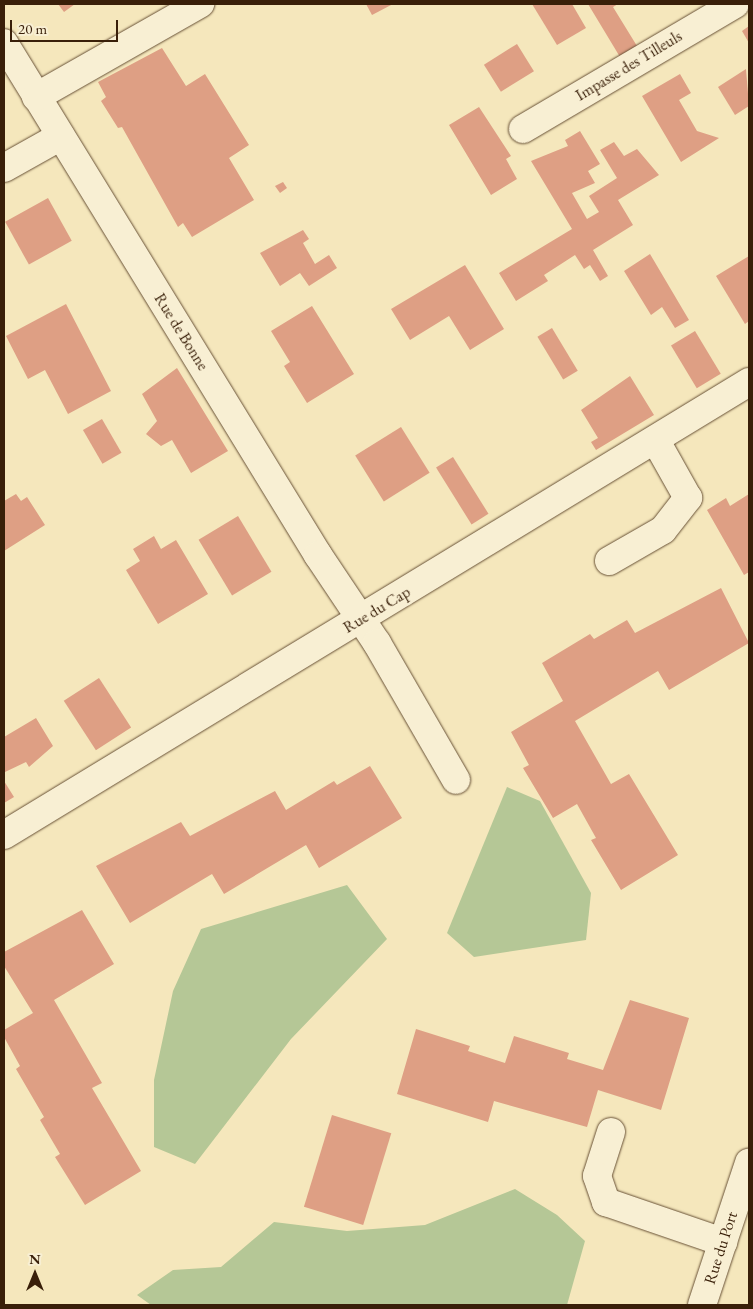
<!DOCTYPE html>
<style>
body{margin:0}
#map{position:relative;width:753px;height:1309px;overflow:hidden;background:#f5e7bc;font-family:"EB Garamond",serif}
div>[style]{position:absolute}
.green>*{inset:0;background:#b5c796}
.building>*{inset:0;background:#de9f84;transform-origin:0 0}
.roads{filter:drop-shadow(0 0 1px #685136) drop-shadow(0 0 1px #685136)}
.minor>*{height:28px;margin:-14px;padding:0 14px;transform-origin:14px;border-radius:14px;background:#f8efd3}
span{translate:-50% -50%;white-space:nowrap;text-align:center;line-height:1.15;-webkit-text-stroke:4.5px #f8efd3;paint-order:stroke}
.street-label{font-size:16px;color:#391f09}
.frame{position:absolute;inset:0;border:5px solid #391f09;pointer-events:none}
.north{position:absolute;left:10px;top:1249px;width:50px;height:50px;-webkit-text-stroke:4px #f8efd3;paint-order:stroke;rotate:0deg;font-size:14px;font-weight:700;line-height:20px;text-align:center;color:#391f09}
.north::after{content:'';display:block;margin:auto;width:18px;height:22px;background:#391f09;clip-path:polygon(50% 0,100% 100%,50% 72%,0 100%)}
.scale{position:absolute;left:10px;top:20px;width:108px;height:22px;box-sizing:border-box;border:2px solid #391f09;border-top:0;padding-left:6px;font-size:15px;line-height:18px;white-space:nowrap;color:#391f09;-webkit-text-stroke:4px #f8efd3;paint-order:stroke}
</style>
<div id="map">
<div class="green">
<i style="clip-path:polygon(507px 787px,540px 801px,591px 893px,586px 940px,474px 957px,447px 933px)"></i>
<i style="clip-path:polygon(347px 885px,387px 939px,291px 1039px,195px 1164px,154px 1147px,154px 1080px,173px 991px,201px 929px)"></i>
<i style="clip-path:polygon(515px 1189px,557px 1215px,585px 1241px,567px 1305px,151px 1305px,137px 1295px,173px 1270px,221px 1267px,274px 1222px,347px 1231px,425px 1225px)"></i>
</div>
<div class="building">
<i style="clip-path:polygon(58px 4px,75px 4px,64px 12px)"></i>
<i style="clip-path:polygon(366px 4px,393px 4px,372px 15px)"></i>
<i style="clip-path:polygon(532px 4px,572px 4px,586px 28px,557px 45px)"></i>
<i style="clip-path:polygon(588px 4px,618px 4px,613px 7px,637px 46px,620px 57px)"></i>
<i style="clip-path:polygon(749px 26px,749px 43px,742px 31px)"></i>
<i style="left:517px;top:44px;width:32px;height:39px;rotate:58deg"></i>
<i style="clip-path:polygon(162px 48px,186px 86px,205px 74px,249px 145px,229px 158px,254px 200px,192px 237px,183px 223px,178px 227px,122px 127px,118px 128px,101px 101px,106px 97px,98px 82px)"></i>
<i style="clip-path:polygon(746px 69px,749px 106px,735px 115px,718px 87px)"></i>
<i style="clip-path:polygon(680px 74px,691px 93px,679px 100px,697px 131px,719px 138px,681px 162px,642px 96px)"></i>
<i style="clip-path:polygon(479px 107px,511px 156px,506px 159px,517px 179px,491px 195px,449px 125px)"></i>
<i style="clip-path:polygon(580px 131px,600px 164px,588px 171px,595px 183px,572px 193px,587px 219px,599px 212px,589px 196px,617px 178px,600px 150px,614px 142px,624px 156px,637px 149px,659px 175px,618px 200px,633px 225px,593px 250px,608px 276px,600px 281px,590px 265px,584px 269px,575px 255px,544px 275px,548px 281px,516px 301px,499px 273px,572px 229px,531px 161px,568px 146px,565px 140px)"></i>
<i style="clip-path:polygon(283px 182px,287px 188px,280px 193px,275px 186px)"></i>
<i style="left:48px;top:198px;width:49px;height:49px;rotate:61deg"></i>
<i style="clip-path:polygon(303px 230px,309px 239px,303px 243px,315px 264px,329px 255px,337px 268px,309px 286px,300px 273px,280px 286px,260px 253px)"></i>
<i style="clip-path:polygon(650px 254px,689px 320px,675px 328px,662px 307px,651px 315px,624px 271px)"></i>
<i style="clip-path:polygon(749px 256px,749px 321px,745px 324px,716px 276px)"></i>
<i style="clip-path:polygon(465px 265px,504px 329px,470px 350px,449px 316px,410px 340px,391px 309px)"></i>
<i style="clip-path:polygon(66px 304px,111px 391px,68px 414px,45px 370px,28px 379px,6px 336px)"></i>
<i style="clip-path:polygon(312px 306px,354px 374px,307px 403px,284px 366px,290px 362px,271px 331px)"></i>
<i style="left:552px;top:328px;width:50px;height:17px;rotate:59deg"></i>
<i style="left:695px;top:331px;width:50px;height:28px;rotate:59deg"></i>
<i style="clip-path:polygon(177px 368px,228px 451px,191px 473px,172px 440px,161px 446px,146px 434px,157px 421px,142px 394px)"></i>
<i style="clip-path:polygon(630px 376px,654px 415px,596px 450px,591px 442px,598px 438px,581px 410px)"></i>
<i style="left:102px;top:419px;width:39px;height:22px;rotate:60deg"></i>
<i style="left:401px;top:427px;width:54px;height:54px;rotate:58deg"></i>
<i style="left:453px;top:457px;width:67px;height:20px;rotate:58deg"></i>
<i style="clip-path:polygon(16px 494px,21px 501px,27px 497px,45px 525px,4px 551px,4px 501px)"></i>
<i style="clip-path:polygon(749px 494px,749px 572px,744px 575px,707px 510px,726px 498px,730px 506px)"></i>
<i style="left:238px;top:516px;width:65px;height:46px;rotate:59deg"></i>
<i style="clip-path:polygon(154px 536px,161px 549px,176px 540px,208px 594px,158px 624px,126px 570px,140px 561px,133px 549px)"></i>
<i style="clip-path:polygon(721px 588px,749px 643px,669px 690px,658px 671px,575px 721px,611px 784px,629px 774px,678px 855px,621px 890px,591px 840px,596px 838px,577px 804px,553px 818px,523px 768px,529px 765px,511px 732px,563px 701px,542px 663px,590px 634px,594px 639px,627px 620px,635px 633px)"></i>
<i style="left:99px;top:678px;width:59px;height:42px;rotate:57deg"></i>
<i style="clip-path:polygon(36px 718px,53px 746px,29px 767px,26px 762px,5px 772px,4px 737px)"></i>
<i style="clip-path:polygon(370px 766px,402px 818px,319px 868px,306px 845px,224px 894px,212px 874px,130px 923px,96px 866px,181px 822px,190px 836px,275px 791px,286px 810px,334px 781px,337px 785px)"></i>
<i style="clip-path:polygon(4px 781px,14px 797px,4px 803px)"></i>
<i style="clip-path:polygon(82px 910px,114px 964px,54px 1000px,102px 1083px,92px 1088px,141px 1171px,85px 1205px,55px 1157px,60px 1154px,40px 1120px,44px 1117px,16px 1069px,20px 1066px,4px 1037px,4px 1030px,33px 1013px,4px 966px,4px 952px)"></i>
<i style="clip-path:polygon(630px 1000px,689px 1018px,661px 1110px,598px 1090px,587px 1127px,494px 1101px,488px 1122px,397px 1094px,416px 1029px,470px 1046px,468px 1051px,505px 1063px,514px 1036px,569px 1053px,567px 1059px,603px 1070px)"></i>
<i style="left:332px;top:1115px;width:62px;height:96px;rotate:17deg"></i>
</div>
<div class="roads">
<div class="minor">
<i style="left:4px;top:43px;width:601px;rotate:58.48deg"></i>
<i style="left:318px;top:555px;width:106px;rotate:56.2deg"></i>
<i style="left:377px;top:643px;width:158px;rotate:60deg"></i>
<i style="left:36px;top:97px;width:189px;rotate:-29.6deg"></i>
<i style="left:523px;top:129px;width:246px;rotate:-30.5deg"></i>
<i style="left:4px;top:168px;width:65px;rotate:-29.3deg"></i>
<i style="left:609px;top:561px;width:62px;rotate:-29.9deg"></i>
<i style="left:663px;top:530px;width:41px;rotate:-52deg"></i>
<i style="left:688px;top:498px;width:65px;rotate:-119.3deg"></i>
<i style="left:4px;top:835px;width:872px;rotate:-31.3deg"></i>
<i style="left:611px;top:1132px;width:46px;rotate:107.7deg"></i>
<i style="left:597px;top:1176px;width:28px;rotate:71deg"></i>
<i style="left:606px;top:1202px;width:124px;rotate:18.9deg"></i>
<i style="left:702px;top:1305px;width:150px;rotate:-71.7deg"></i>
</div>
</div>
<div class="street-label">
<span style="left:629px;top:66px;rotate:-31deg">Impasse des Tilleuls</span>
<span style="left:181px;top:332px;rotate:58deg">Rue de Bonne</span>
<span style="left:377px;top:610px;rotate:-31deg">Rue du Cap</span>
<span style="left:721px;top:1248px;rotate:-72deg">Rue du Port</span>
</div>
<div class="frame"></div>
<div class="north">N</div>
<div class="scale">20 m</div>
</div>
